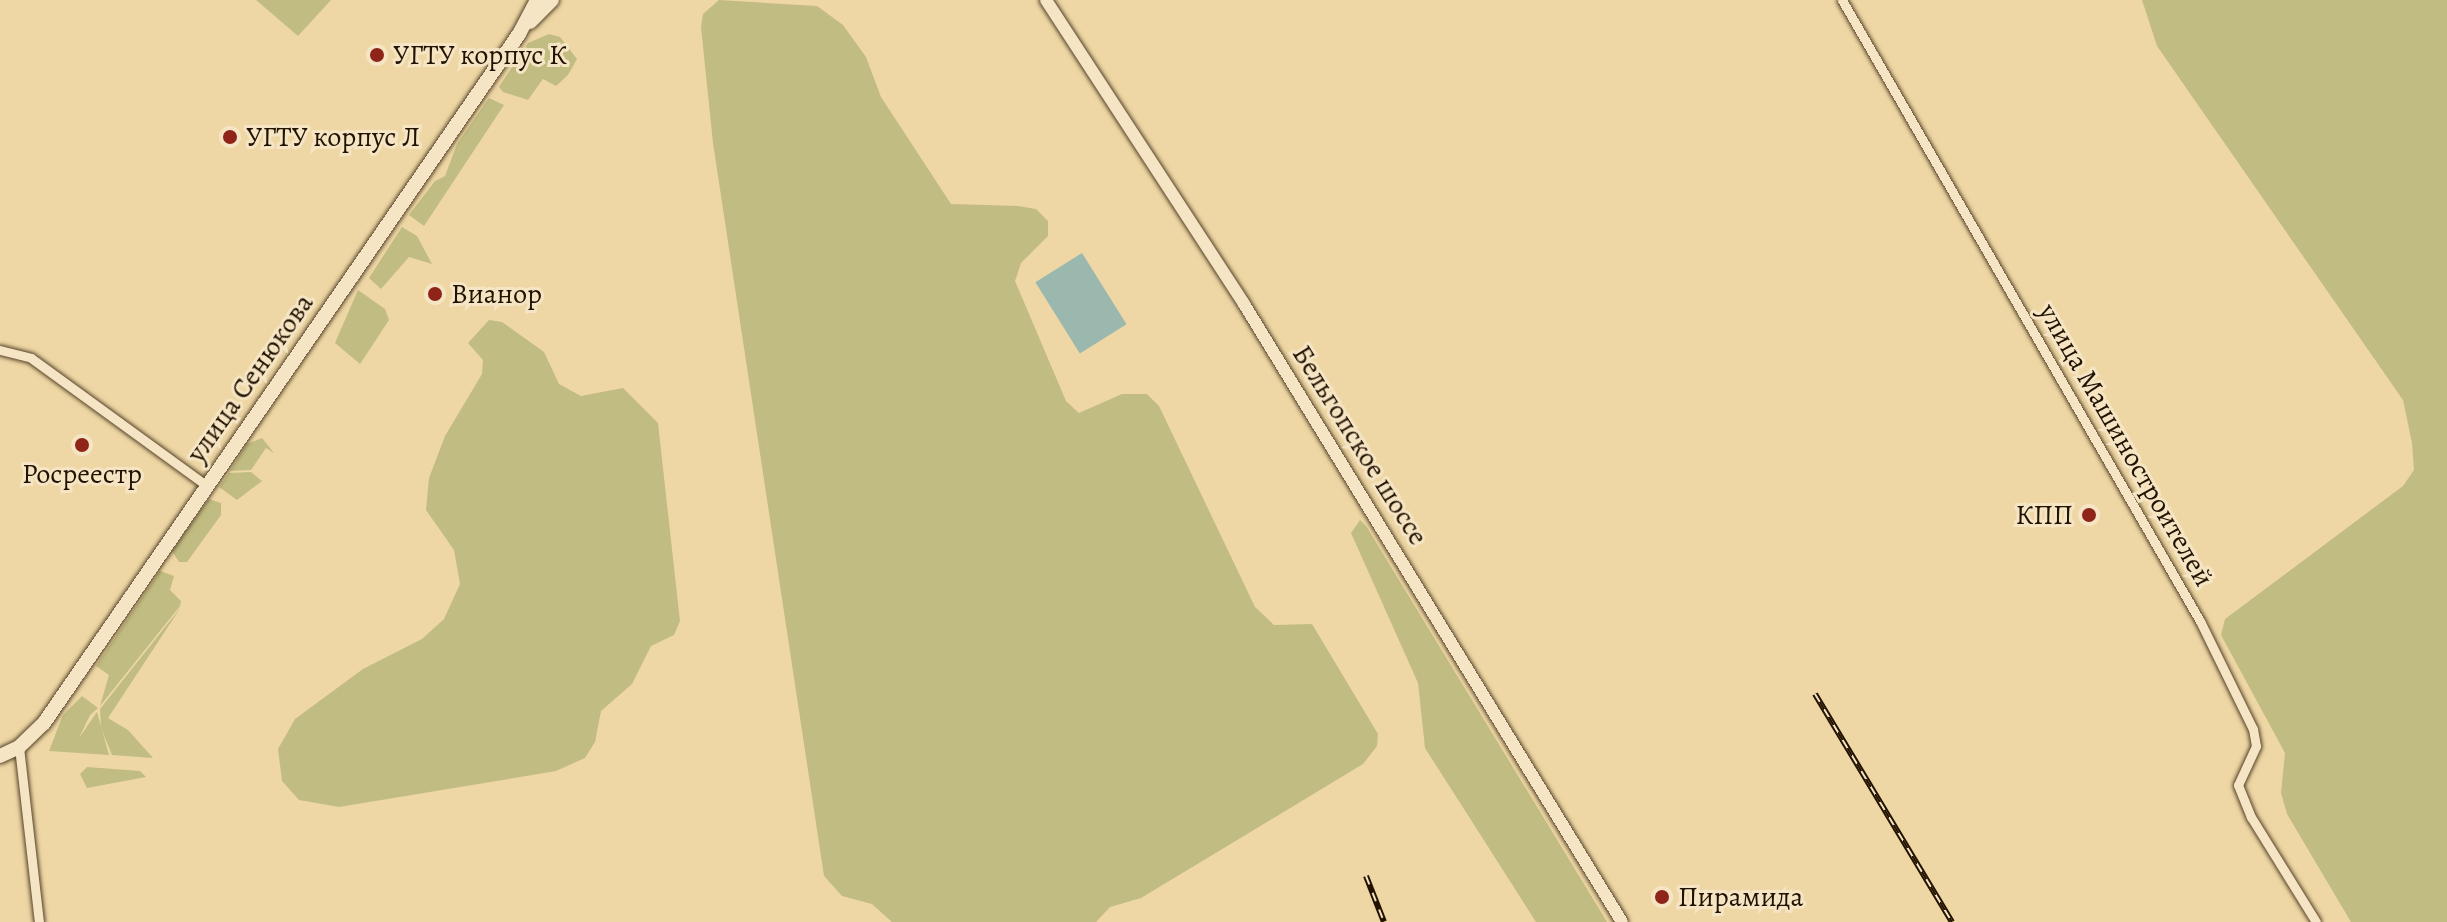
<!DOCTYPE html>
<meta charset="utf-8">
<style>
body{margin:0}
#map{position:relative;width:2447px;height:922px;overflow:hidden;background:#efd7a5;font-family:Alegreya,serif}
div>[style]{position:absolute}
.green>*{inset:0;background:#c1bc81}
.water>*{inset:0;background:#9ab8ad;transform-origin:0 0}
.roads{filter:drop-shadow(0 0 2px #554329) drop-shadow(0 0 2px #554329)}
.minor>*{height:9px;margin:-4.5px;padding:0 4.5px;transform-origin:4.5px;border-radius:4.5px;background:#f5e5c4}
.tertiary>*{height:12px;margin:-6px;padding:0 6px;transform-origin:6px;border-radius:6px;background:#f5e5c4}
.secondary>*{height:14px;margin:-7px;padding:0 7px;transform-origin:7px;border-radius:7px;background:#f5e5c4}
.rail>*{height:6px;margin-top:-3px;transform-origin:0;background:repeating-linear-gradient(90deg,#f5e5c4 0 9px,#221200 0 18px);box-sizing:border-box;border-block:2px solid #221200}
.dots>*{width:22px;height:22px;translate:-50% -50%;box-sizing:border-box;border:4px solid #f5e5c4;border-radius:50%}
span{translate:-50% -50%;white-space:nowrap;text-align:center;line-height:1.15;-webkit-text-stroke:6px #f5e5c4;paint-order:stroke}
.poi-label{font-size:28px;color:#221200}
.left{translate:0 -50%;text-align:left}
.right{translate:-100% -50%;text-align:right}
.street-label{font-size:28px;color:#221200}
</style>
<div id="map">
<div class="green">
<i style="clip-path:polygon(256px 0,331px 0,298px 36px)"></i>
<i style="clip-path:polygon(719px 0,817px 6px,843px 25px,866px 57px,881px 97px,951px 204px,1018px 206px,1036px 209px,1048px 221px,1048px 236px,1021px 263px,1015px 281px,1066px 401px,1079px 413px,1122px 394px,1147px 394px,1159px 406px,1255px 607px,1274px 625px,1312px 624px,1378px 734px,1377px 746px,1363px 764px,1141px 898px,1110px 907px,1096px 922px,892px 922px,872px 904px,842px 896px,824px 876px,713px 143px,701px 27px,703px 14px)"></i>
<i style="clip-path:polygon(2142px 0,2447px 0,2447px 922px,2351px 922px,2287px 814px,2281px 793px,2285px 753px,2221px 635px,2225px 619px,2403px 486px,2414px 470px,2412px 443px,2403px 400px,2157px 46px)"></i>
<i style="clip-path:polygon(549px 34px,560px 37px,577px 59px,568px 75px,556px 86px,543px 79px,528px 100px,503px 92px,499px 87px,528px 43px)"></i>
<i style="clip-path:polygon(489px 98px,504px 105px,424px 226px,409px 215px,435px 181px,445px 176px,457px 144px)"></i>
<i style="clip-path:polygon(402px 227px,417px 236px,432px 264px,409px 257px,381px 289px,369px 278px)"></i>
<i style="clip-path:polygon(358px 290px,385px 309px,389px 320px,360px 364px,335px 343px)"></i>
<i style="clip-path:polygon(489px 320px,502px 322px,544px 352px,559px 384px,581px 396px,623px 388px,658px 423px,680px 621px,674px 635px,651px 646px,632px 684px,601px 711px,595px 742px,585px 758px,556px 771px,339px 807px,299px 800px,282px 781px,278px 749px,295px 719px,363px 669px,422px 639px,444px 619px,460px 584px,454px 550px,426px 510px,429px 478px,445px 436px,482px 374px,483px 360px,468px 343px)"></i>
<i style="clip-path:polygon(262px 438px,274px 453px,266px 448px,251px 470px,230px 471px,247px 444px)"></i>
<i style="clip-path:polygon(251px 472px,262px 481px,237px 500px,219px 487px,229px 473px)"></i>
<i style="clip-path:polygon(209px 499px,221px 503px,221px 515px,187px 562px,179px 562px,172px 551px)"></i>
<i style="clip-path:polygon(1360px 520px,1366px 526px,1607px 922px,1536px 922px,1425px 748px,1418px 683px,1351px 533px)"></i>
<i style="clip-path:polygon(160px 571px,174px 576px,170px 590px,181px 601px,180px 606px,100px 706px,109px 675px,96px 666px)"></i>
<i style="clip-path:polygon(181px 607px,108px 718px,128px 730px,153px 758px,112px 755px,101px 728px,100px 709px)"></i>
<i style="clip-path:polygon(82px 696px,98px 708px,90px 715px,79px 738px,97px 712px,109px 755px,49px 751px,63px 715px)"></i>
<i style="clip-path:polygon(87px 767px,140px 771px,146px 777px,87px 788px,80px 774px)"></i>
</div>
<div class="water">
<i style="left:1082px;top:253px;width:84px;height:55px;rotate:58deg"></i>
</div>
<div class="roads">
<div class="minor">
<i style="left:1842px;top:0;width:717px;rotate:60.04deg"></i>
<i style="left:2200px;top:621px;width:120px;rotate:63.9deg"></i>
<i style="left:2253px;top:729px;width:17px;rotate:80deg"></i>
<i style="left:2256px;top:746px;width:43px;rotate:114.8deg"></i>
<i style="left:2238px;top:785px;width:35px;rotate:68deg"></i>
<i style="left:2251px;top:817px;width:123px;rotate:58.2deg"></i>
<i style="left:0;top:350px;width:32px;rotate:14deg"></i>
<i style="left:31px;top:358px;width:218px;rotate:36deg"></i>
<i style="left:19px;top:747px;width:176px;rotate:83.5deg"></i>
</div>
<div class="tertiary">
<i style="left:1046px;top:0;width:363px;rotate:56.9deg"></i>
<i style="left:1244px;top:304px;width:724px;rotate:58.55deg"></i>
</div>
<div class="secondary">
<i style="left:530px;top:22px;width:31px;rotate:-45deg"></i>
<i style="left:0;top:756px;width:21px;rotate:-25deg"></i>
<i style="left:19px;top:747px;width:35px;rotate:-44deg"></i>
<i style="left:44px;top:723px;width:837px;rotate:-55.42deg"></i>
<i style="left:519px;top:34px;width:38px;rotate:-62deg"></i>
</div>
</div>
<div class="rail">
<i style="left:1815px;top:694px;width:266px;rotate:59deg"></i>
<i style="left:1366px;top:876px;width:49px;rotate:68.6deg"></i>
</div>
<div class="dots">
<i style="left:377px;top:55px;background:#8f2418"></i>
<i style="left:230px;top:137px;background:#8f2418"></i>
<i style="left:435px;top:294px;background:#8f2418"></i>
<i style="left:82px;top:445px;background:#8f2418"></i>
<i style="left:2089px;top:515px;background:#8f2418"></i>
<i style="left:1662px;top:897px;background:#8f2418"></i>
</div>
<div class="poi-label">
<span class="left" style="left:393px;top:55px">УГТУ корпус К</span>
<span class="left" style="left:246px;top:137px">УГТУ корпус Л</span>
<span class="left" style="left:451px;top:294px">Вианор</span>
<span style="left:82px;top:474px">Росреестр</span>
<span class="right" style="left:2073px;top:515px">КПП</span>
<span class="left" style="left:1678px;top:897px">Пирамида</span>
</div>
<div class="street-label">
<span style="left:250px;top:378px;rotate:-55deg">улица Сенюкова</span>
<span style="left:1360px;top:445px;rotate:58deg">Бельгопское шоссе</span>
<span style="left:2126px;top:445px;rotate:60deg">улица Машиностроителей</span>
</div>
</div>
